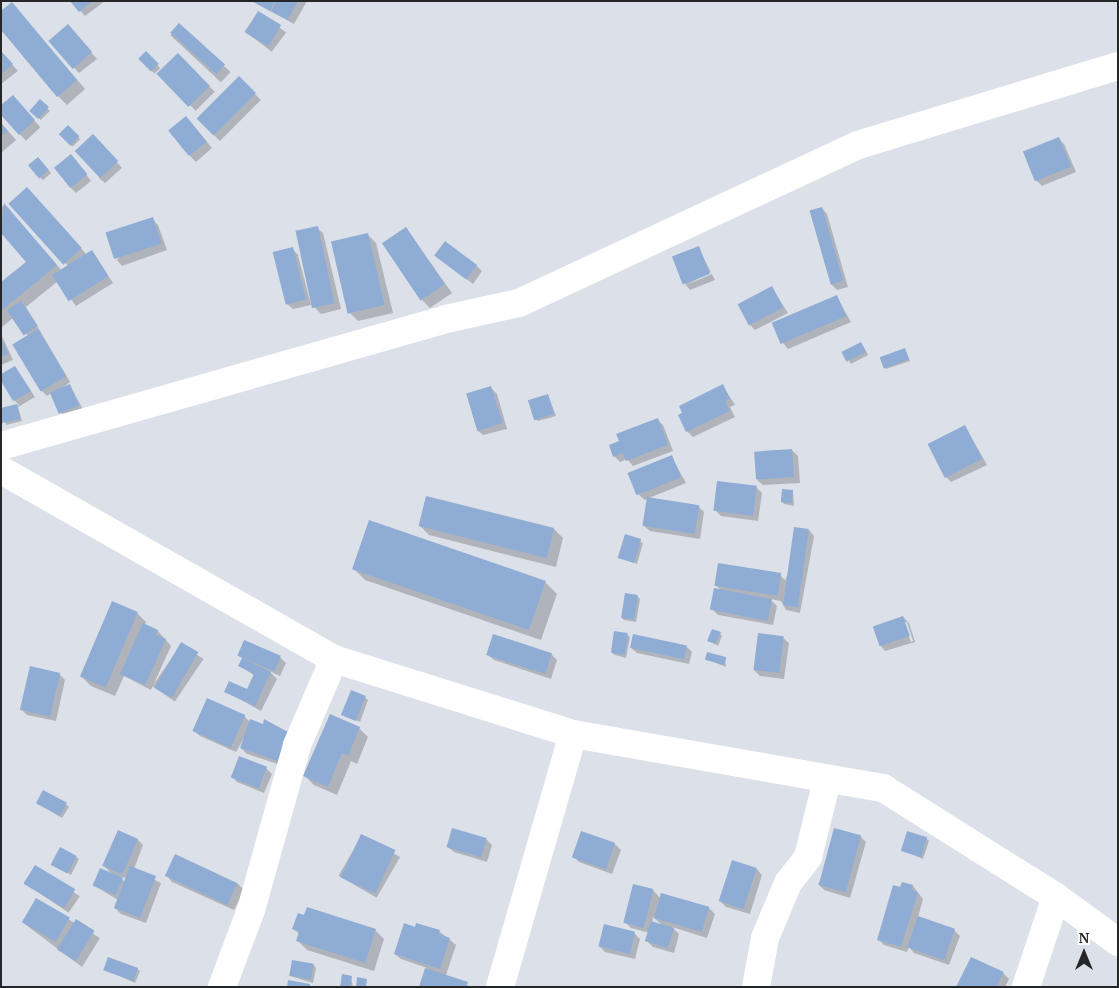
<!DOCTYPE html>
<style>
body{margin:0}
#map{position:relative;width:1119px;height:988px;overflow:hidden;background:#dce1e9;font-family:"PT Serif",serif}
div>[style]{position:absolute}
.shadow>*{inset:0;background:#0003;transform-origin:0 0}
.building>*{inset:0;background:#8facd4;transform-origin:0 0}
.minor>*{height:28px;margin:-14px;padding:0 14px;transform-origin:14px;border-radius:14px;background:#fff}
span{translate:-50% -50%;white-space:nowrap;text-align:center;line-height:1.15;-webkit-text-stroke:4px #fff;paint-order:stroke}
.frame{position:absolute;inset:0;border:2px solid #242628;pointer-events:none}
.north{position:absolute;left:1059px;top:928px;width:50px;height:50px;-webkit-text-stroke:4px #fff;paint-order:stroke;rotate:0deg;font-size:14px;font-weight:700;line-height:20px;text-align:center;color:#242628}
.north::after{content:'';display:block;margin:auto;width:18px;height:22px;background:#242628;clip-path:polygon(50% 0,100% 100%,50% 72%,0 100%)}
</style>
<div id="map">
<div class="shadow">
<i style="clip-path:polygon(72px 1px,105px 1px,85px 16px)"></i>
<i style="clip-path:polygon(251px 1px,307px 1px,294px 24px)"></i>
<i style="left:259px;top:12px;width:34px;height:24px;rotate:37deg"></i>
<i style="clip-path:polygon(20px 13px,85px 89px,67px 105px,58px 96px)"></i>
<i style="left:180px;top:25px;width:69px;height:14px;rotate:43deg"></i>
<i style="clip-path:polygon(73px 32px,97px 59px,79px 73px,50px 41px)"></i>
<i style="clip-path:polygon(1px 52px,18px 71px,1px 84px)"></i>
<i style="left:146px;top:53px;width:21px;height:8px;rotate:47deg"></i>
<i style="left:178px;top:55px;width:52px;height:27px;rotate:45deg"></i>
<i style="left:239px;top:78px;width:31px;height:58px;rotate:45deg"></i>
<i style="left:40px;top:101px;width:14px;height:13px;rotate:45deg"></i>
<i style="left:18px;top:103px;width:33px;height:20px;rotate:47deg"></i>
<i style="clip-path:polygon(1px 123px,16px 140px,1px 153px)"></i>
<i style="clip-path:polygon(192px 124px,212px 148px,196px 162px,190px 156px)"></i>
<i style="left:68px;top:126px;width:18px;height:11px;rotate:47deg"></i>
<i style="clip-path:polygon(1058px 138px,1064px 144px,1076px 172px,1042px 186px,1036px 180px)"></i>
<i style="clip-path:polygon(99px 142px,122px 168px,105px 183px,99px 178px)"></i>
<i style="left:38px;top:158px;width:20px;height:11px;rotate:49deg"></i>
<i style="clip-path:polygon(76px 161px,91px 181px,76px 193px,70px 187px)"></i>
<i style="clip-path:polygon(35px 198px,87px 255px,91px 252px,97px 258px,113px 283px,76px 306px,58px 281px,26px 307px,70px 382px,61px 389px,70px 386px,84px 411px,65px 419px,51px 393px,47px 396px,41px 390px,28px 336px,14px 317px,1px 328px,1px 284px,27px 262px,1px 231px,1px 207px,4px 205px,12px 213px,62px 271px,69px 267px,10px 204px)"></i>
<i style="clip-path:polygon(822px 208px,827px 214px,848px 287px,837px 290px,831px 284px)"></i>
<i style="clip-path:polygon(152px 219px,158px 225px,167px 250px,122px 266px,117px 260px)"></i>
<i style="clip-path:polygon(317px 228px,323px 233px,341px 309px,321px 314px,315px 308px)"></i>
<i style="clip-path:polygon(406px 228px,452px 293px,430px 308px,421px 299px)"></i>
<i style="clip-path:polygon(367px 234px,376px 243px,393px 313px,358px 321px,349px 312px)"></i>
<i style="clip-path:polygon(698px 248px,711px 272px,686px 285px,674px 258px)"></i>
<i style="clip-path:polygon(293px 249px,298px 255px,311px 305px,293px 309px,287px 304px)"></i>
<i style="clip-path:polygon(442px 260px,476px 265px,482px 271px,473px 284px)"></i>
<i style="clip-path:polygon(712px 274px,715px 280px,690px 290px,686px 285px)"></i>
<i style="clip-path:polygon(772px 288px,788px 313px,755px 330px,749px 324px)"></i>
<i style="clip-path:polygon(837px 297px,851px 322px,788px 349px,783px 343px)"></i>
<i style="clip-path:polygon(1px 334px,13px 360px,1px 365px)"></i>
<i style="clip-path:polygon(863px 346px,868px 355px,851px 364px,849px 361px)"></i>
<i style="clip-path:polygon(905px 350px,910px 361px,886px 369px,883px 366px)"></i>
<i style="clip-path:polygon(15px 367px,35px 397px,18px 407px,22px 421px,6px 425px,1px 409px,19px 405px,14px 400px)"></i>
<i style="clip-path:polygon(723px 386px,735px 405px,730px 407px,735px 417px,693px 437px,687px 431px,684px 414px)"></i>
<i style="clip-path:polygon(491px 388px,497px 394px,507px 429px,483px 435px,477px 430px,467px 394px)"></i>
<i style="clip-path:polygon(548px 395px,556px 416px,538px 421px,535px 419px)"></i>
<i style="clip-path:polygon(658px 420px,663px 425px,673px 451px,633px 466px,627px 459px,620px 462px,614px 456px)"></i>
<i style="clip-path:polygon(965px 426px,987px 465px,951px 482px,945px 476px)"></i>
<i style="clip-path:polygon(792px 450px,798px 456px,800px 483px,763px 485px,757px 480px)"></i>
<i style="clip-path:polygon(671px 456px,686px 483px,649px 498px,698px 506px,704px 512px,700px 539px,650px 531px,644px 526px,648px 499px,645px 500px,639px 495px)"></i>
<i style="clip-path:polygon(756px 487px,762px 493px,758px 521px,721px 516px,715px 510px)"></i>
<i style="clip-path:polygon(793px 491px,794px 506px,784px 504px,781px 501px)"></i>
<i style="clip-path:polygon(427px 497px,554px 529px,563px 538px,556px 567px,429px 535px,420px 526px)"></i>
<i style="clip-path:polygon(809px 530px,814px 536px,800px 613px,786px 610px,781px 601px,770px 599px,777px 606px,773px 625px,718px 615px,712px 609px,721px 590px,715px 585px,780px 575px,785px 580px)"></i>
<i style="clip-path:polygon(625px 536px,643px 543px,637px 564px,619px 557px)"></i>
<i style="clip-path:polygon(353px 568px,545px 582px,557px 594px,541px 640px,365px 580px)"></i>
<i style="clip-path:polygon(637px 596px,640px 599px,636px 622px,624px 620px,622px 618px)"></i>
<i style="clip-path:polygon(137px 613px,146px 622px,145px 625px,158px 631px,171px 646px,151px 690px,124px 676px,115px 696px,91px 686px,82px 677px)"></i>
<i style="clip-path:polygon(evenodd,903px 617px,909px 623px,915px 642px,885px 651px,880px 645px,903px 617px,904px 622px,907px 622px,913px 641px,911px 642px,904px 622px)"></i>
<i style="clip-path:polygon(720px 633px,722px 636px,718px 646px,709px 640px)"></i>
<i style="clip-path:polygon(627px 635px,630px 637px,626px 658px,615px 655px,612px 653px)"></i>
<i style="clip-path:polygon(783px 638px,789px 643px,784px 679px,760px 676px,754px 670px)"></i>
<i style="left:181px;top:644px;width:27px;height:51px;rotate:34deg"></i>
<i style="clip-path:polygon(686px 646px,692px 652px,689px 664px,637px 653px,631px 648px)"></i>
<i style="clip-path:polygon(239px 654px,280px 657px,286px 663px,280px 676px,269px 671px,277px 679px,261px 711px,225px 691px,247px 691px,255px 676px,240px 666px,243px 659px)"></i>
<i style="clip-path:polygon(551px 654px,557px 660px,551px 679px,494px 660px,488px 655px)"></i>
<i style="clip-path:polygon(725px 658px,726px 667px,706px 659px)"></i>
<i style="clip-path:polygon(59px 674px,65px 680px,56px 721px,27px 715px,21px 709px)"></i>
<i style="clip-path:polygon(365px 697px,368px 700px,360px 722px,343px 714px)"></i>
<i style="clip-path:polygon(244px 716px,250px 722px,263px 725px,265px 721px,284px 766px,247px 754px,241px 748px,245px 736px,236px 752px,200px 736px,194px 731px)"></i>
<i style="clip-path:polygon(359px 728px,368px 737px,357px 764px,351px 761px,337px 795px,314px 785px,305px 776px)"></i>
<i style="clip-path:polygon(266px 768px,272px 774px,264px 793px,237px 782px,232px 776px)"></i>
<i style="clip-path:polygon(37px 803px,66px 804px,69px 807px,62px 818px)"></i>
<i style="clip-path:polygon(582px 832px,615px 844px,621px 850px,612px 874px,579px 862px,573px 856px)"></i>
<i style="left:362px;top:835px;width:44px;height:47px;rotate:30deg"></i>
<i style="clip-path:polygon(860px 836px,866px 842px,850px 898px,824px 890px,818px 884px)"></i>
<i style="clip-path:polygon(926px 838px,929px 841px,923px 859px,902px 850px)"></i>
<i style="clip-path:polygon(486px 839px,492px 845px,487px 862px,454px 852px,448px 847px)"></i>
<i style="clip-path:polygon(138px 840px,143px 845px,134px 869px,161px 883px,146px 923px,121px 914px,115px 908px,118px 900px,93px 885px,122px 879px,125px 883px,126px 878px,113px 875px,104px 866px)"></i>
<i style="clip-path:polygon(176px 856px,238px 884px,244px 890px,234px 910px,172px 882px,167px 876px)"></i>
<i style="clip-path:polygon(76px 857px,79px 859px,71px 875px,53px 865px)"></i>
<i style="clip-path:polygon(733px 862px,757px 869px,762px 875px,750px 914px,726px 907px,720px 901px)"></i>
<i style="left:35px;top:866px;width:54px;height:20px;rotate:34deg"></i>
<i style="clip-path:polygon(913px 886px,923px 899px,918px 917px,954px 930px,960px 936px,949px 965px,914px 953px,909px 947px,907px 952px,884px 945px,878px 939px,901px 889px)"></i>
<i style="clip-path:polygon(evenodd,653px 890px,660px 898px,661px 894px,709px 908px,715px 914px,707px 938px,672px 927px,679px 934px,674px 953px,653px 947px,647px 941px,650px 933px,631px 928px,625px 922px,653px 890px,653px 917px,662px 925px,652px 923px,653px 917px)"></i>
<i style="clip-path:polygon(36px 900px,100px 938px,82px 967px,22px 922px)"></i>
<i style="clip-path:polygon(415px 928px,439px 931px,456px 945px,446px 975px,471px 987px,420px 987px,427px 968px,401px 959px,395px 954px)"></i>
<i style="clip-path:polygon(294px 929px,375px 930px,384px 939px,374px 971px,307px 950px,298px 941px,300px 935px)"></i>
<i style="clip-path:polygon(634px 933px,640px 939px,635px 959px,605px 952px,599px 946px)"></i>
<i style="clip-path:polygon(314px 965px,316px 968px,313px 983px,290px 976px)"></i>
<i style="clip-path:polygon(104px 969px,137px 969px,140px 971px,135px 983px)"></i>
<i style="clip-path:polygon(1003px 973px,1009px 979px,1005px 987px,957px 987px)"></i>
<i style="clip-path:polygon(351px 977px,353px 987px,341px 987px)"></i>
</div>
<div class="building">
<i style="clip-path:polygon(70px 1px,92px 1px,79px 12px)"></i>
<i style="clip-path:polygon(252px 1px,275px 1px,270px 11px)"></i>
<i style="clip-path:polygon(276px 1px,298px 1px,288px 20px,271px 11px)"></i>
<i style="clip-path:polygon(12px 2px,77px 80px,57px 97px,1px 30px,1px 11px)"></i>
<i style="left:258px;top:11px;width:27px;height:25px;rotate:31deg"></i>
<i style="left:179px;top:23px;width:62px;height:13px;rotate:42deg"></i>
<i style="left:68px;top:24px;width:37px;height:26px;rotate:49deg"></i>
<i style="clip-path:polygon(1px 51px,13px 64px,1px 74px)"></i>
<i style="left:146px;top:51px;width:18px;height:11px;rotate:45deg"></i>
<i style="left:178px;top:53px;width:46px;height:30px;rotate:46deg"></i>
<i style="left:239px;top:76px;width:24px;height:60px;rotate:45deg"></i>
<i style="clip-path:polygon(13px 95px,35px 120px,19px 135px,1px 115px,1px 105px)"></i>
<i style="left:40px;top:99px;width:12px;height:16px;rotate:42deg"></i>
<i style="left:186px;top:116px;width:33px;height:23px;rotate:51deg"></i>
<i style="clip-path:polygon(1px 123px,8px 131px,1px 136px)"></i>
<i style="left:68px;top:125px;width:16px;height:13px;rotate:45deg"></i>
<i style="left:93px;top:134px;width:37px;height:25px;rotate:47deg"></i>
<i style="left:1059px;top:137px;width:32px;height:39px;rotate:68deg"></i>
<i style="left:71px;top:154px;width:26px;height:22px;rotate:51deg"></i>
<i style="left:38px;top:157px;width:17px;height:13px;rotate:50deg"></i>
<i style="left:27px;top:187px;width:82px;height:25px;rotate:48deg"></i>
<i style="clip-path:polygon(4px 203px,57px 265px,1px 311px,1px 282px,26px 262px,1px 233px)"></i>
<i style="left:822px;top:207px;width:77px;height:13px;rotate:74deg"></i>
<i style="left:153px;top:217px;width:28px;height:50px;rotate:72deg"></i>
<i style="left:318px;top:226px;width:79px;height:23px;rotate:78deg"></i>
<i style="left:406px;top:227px;width:69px;height:29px;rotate:56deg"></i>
<i style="left:368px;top:233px;width:74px;height:38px;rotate:77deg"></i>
<i style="left:445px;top:241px;width:40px;height:18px;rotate:37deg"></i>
<i style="left:699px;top:246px;width:30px;height:29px;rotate:69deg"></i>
<i style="left:293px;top:247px;width:54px;height:21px;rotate:76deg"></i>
<i style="left:92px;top:250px;width:31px;height:47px;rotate:58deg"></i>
<i style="left:772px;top:286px;width:24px;height:39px;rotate:62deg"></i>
<i style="left:837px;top:295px;width:23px;height:71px;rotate:67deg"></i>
<i style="left:21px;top:301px;width:30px;height:17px;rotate:56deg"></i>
<i style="left:38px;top:329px;width:55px;height:30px;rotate:59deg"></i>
<i style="clip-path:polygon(1px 337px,8px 354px,1px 357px)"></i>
<i style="left:861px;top:342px;width:11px;height:22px;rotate:63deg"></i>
<i style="left:905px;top:348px;width:12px;height:27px;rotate:70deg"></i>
<i style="clip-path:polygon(15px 366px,31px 391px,13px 401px,1px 381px,1px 374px)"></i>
<i style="left:70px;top:384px;width:23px;height:22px;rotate:67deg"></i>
<i style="clip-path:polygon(723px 384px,730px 399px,725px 401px,730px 411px,686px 432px,678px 415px,682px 413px,679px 406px)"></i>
<i style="left:491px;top:386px;width:39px;height:26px;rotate:73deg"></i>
<i style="left:548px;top:394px;width:21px;height:21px;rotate:73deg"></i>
<i style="clip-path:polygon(17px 404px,20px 419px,2px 423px,1px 408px)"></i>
<i style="clip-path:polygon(658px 418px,668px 445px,626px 461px,623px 453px,613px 457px,609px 445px,619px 441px,616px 434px)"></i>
<i style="left:965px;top:425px;width:38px;height:42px;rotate:63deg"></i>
<i style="left:792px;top:449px;width:28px;height:38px;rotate:86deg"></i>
<i style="left:672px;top:455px;width:24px;height:48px;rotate:68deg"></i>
<i style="left:717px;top:481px;width:40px;height:30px;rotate:7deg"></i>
<i style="left:782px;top:489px;width:11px;height:13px;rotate:5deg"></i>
<i style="left:426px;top:496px;width:132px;height:31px;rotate:14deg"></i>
<i style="left:647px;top:497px;width:53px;height:29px;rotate:9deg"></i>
<i style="left:369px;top:520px;width:187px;height:52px;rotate:19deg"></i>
<i style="left:794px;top:527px;width:15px;height:79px;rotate:8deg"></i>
<i style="left:625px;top:534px;width:17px;height:25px;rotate:17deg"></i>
<i style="left:718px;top:563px;width:64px;height:23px;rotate:9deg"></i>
<i style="left:714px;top:588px;width:59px;height:22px;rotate:11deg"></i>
<i style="left:625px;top:593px;width:13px;height:25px;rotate:9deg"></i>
<i style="left:112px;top:601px;width:28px;height:82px;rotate:23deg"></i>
<i style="left:903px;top:616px;width:21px;height:32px;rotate:71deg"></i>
<i style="clip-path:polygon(143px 623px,158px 630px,156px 635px,166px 639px,145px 685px,120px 674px)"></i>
<i style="clip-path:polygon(712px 629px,721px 632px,715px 644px,707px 641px)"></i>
<i style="left:614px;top:631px;width:14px;height:22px;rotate:8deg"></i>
<i style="left:758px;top:633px;width:26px;height:37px;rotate:7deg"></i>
<i style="left:493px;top:634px;width:62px;height:22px;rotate:18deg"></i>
<i style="left:633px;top:634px;width:55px;height:14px;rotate:12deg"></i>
<i style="left:244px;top:640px;width:40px;height:17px;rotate:23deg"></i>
<i style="left:181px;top:642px;width:20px;height:53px;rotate:30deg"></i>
<i style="left:707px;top:652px;width:20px;height:8px;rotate:15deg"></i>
<i style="clip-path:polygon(242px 658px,271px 672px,255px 706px,224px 692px,229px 681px,247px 689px,254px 674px,238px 666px)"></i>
<i style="left:30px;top:666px;width:31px;height:45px;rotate:13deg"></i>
<i style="left:351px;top:690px;width:16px;height:27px;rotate:22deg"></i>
<i style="left:207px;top:698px;width:42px;height:36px;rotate:24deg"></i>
<i style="clip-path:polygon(330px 714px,360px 727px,348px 756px,342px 753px,328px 787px,303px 776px)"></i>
<i style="clip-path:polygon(250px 719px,263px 724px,264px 719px,288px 732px,278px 761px,240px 748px)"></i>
<i style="left:239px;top:756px;width:30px;height:23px;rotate:21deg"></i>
<i style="left:43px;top:790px;width:27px;height:15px;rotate:28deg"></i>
<i style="left:452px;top:828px;width:36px;height:20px;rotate:16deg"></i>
<i style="left:834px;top:828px;width:28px;height:59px;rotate:15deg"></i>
<i style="left:118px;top:830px;width:22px;height:39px;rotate:24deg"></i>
<i style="left:581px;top:831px;width:36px;height:28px;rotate:19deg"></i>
<i style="left:907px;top:831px;width:21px;height:21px;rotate:17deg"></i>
<i style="left:361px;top:834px;width:38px;height:48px;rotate:25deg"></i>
<i style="left:60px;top:847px;width:19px;height:20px;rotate:28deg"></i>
<i style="left:175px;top:854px;width:69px;height:24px;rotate:25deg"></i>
<i style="left:732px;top:860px;width:26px;height:43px;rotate:18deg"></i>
<i style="left:35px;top:865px;width:47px;height:22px;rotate:31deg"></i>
<i style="left:130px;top:866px;width:28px;height:45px;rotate:21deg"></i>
<i style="left:100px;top:868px;width:25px;height:19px;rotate:23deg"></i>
<i style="clip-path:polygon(902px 882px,913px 885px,912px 890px,918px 892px,901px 947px,877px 940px,893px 885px,900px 887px)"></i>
<i style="left:633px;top:884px;width:21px;height:40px;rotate:14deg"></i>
<i style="left:661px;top:893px;width:50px;height:26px;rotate:16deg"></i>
<i style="left:36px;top:898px;width:39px;height:28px;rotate:30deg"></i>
<i style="clip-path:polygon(307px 907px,376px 929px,365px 963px,296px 941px,299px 932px,292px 929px,298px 913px,304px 915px)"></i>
<i style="left:918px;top:916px;width:39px;height:33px;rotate:19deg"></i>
<i style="left:76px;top:919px;width:22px;height:36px;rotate:32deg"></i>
<i style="left:651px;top:921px;width:24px;height:21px;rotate:17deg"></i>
<i style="clip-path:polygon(404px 923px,415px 927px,416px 923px,440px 930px,438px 934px,450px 938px,440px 969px,394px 954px)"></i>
<i style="left:604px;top:924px;width:32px;height:23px;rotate:14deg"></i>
<i style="left:108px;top:957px;width:32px;height:14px;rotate:20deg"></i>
<i style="clip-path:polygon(971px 957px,1004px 972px,996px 987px,956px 987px)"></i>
<i style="left:292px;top:960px;width:22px;height:16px;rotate:10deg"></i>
<i style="clip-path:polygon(425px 968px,468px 982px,466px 987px,419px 987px)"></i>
<i style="clip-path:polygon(342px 974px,352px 976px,350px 987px,340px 987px)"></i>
<i style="clip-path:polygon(357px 977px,367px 979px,366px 987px,356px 987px)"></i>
<i style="clip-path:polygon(288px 980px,310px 984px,310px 987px,287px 987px)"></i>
</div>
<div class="minor">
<i style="left:1px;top:446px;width:463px;rotate:-15.9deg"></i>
<i style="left:446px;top:319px;width:75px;rotate:-12.4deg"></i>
<i style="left:519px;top:303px;width:374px;rotate:-25deg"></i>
<i style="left:858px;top:145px;width:272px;rotate:-16.9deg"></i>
<i style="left:1px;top:470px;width:383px;rotate:29.6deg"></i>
<i style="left:334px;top:659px;width:250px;rotate:17.4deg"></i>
<i style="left:573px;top:734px;width:315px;rotate:9.9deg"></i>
<i style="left:883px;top:788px;width:204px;rotate:32.2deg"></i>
<i style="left:1056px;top:897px;width:77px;rotate:36deg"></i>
<i style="left:222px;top:987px;width:82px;rotate:-69.4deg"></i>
<i style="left:251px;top:910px;width:171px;rotate:-74.4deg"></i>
<i style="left:297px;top:745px;width:94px;rotate:-66.7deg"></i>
<i style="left:500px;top:987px;width:263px;rotate:-73.9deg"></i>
<i style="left:756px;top:987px;width:50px;rotate:-79.6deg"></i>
<i style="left:765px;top:938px;width:60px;rotate:-67.3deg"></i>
<i style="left:788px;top:883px;width:33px;rotate:-52deg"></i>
<i style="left:808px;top:857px;width:79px;rotate:-76.1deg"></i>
<i style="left:1026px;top:987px;width:95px;rotate:-71.6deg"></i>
</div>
<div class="frame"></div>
<div class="north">N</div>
</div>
